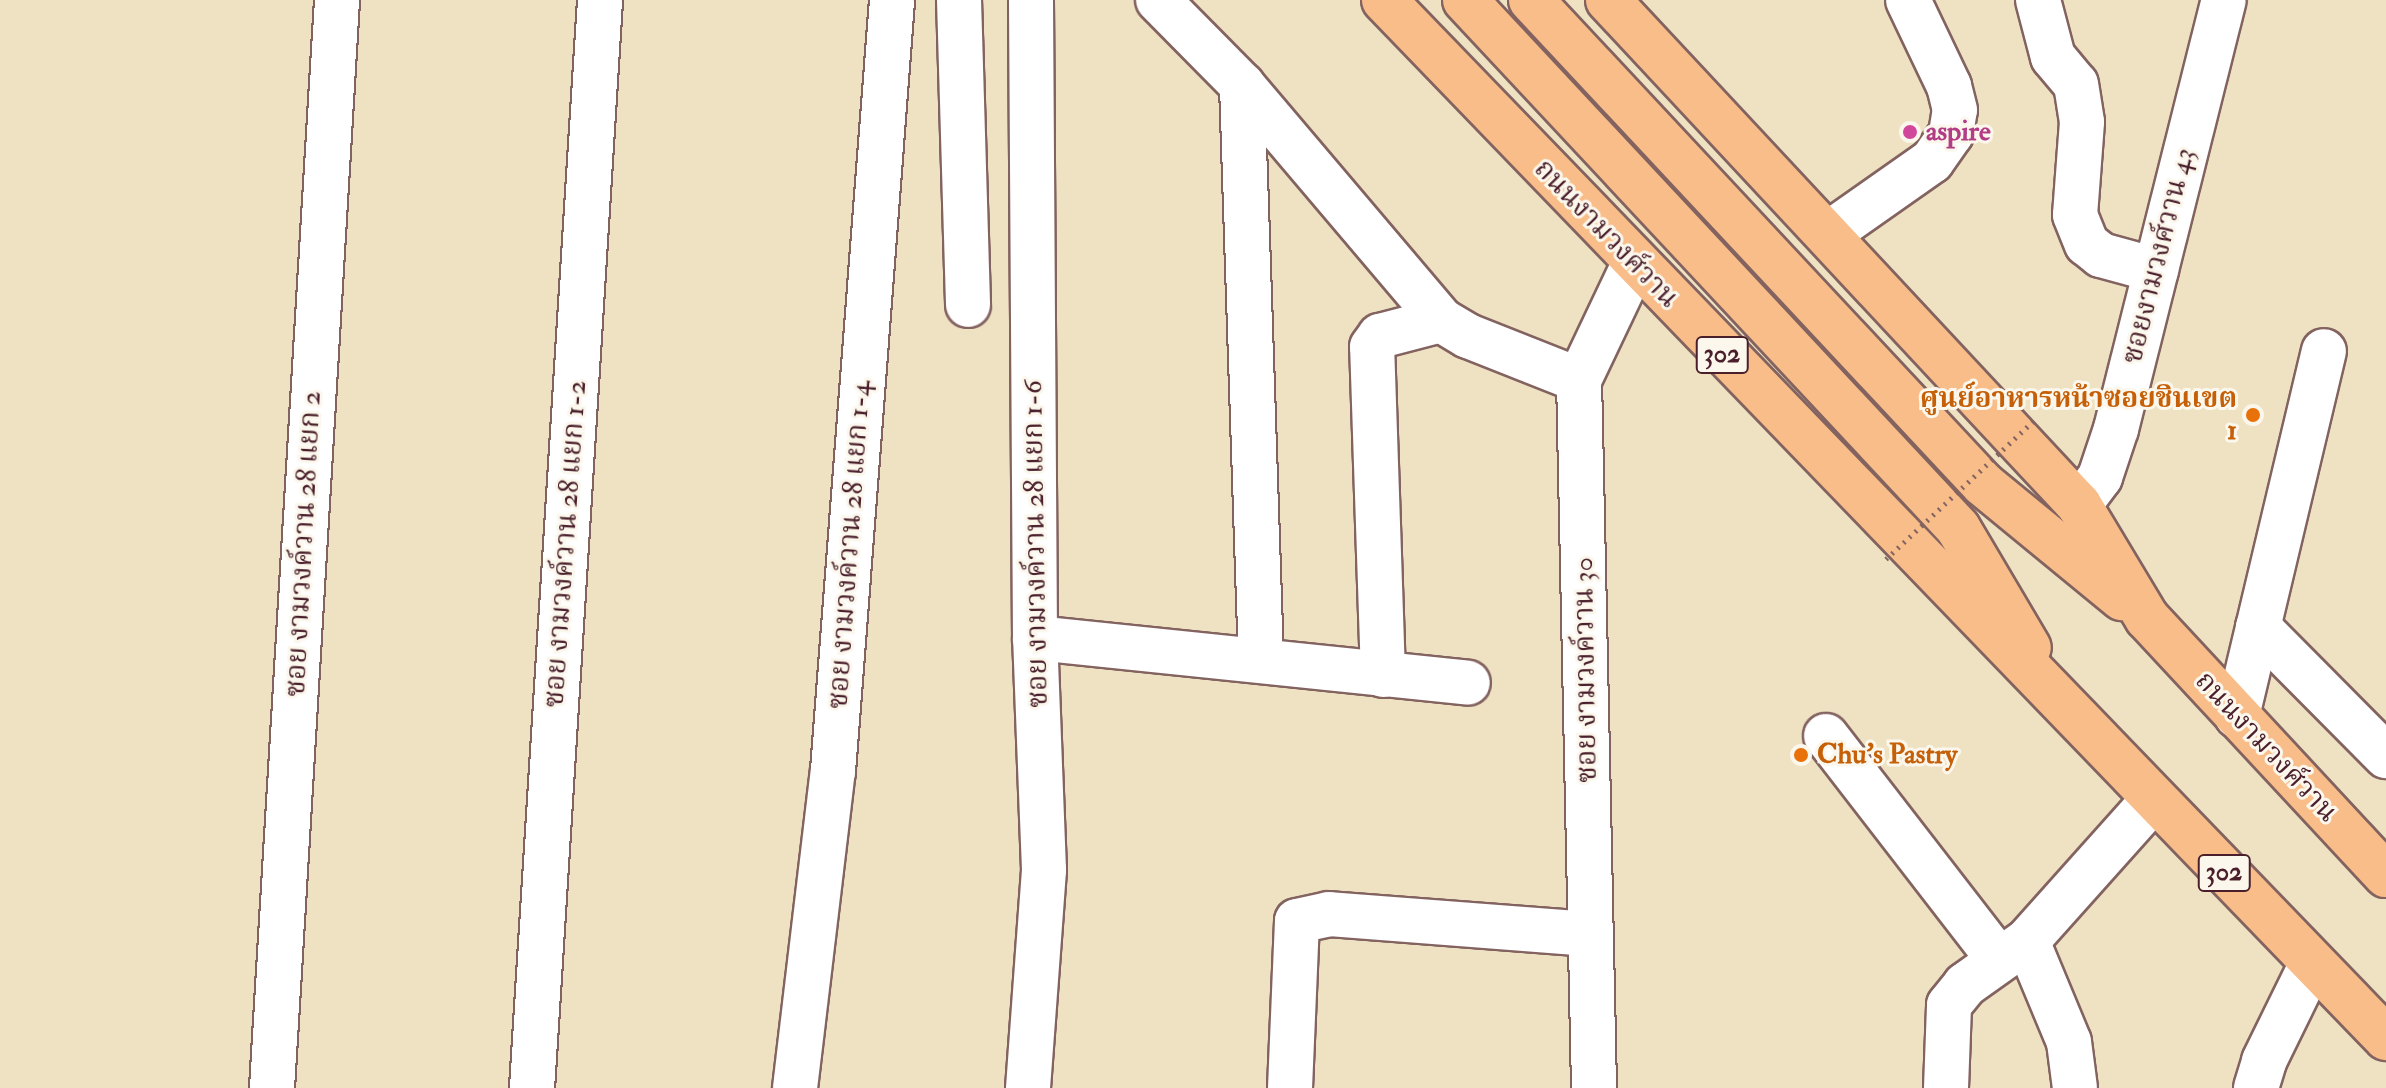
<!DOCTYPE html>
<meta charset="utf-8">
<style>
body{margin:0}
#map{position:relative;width:2386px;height:1088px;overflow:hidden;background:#eee2c3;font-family:"IM FELL Double Pica","Noto Serif Thai",serif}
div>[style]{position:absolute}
.roads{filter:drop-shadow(2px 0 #836360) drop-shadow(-2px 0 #836360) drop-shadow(0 2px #836360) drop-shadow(0 -2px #836360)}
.minor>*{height:44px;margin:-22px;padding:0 22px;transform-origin:22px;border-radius:22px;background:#fff}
.major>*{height:44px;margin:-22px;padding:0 22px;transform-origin:22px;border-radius:22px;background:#f8bd89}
.path-bridge>*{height:5px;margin-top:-2.5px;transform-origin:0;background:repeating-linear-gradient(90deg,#836360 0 2px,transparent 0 8px)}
.dots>*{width:22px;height:22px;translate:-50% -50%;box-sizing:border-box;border:4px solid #fbf7ec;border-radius:50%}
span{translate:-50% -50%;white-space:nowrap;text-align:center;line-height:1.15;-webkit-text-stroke:6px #fbf7ec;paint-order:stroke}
.shield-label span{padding:2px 6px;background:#fbf7ec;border:2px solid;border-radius:6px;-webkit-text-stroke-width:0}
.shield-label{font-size:26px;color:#4a1f2b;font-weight:700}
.hotel-label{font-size:28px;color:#b23c85;font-weight:700}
.left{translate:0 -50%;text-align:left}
.street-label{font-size:28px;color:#4a1f2b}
.food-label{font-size:28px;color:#c56008;font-weight:700}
.right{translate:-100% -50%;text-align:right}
</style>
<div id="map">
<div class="roads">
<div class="minor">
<i style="left:959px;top:0;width:305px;rotate:88.3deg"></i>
<i style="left:1158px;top:0;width:120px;rotate:45.3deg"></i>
<i style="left:1242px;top:85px;width:308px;rotate:49.7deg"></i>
<i style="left:1441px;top:320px;width:31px;rotate:31deg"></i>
<i style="left:1468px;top:336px;width:119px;rotate:21.6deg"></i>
<i style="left:2038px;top:0;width:59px;rotate:75.3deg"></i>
<i style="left:2053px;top:57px;width:35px;rotate:50deg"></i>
<i style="left:2076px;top:84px;width:38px;rotate:81deg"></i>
<i style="left:2082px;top:122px;width:93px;rotate:94.3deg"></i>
<i style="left:2075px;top:215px;width:31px;rotate:68deg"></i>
<i style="left:2087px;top:244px;width:18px;rotate:38deg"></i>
<i style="left:2101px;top:255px;width:57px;rotate:15.3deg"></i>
<i style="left:1242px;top:85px;width:576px;rotate:88.11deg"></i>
<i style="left:1828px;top:234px;width:127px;rotate:-35.1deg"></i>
<i style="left:1932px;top:161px;width:33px;rotate:-55deg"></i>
<i style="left:1951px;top:134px;width:24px;rotate:-81deg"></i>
<i style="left:1955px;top:110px;width:25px;rotate:-104deg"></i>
<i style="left:1949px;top:86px;width:95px;rotate:-115.5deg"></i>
<i style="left:2079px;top:505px;width:35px;rotate:-53deg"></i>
<i style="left:2100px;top:477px;width:51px;rotate:-71.6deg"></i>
<i style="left:2116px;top:429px;width:442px;rotate:-75.9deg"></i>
<i style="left:2258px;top:627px;width:182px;rotate:45.2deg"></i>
<i style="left:1035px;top:638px;width:435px;rotate:5.9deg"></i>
<i style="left:1383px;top:675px;width:328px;rotate:-91.9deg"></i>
<i style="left:1372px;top:347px;width:14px;rotate:-54deg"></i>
<i style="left:1380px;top:336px;width:63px;rotate:-14.7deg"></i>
<i style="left:2237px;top:716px;width:375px;rotate:-76.6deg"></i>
<i style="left:1826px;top:736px;width:283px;rotate:52.3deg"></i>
<i style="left:2027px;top:941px;width:109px;rotate:67.4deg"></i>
<i style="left:2069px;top:1042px;width:46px;rotate:82.6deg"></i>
<i style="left:272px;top:1088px;width:1090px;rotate:-86.58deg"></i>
<i style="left:532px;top:1088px;width:1090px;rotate:-86.42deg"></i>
<i style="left:795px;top:1088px;width:319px;rotate:-83.2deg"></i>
<i style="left:833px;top:771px;width:773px;rotate:-85.62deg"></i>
<i style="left:1028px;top:1088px;width:219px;rotate:-85.8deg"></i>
<i style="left:1044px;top:870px;width:232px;rotate:-92.2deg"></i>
<i style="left:1035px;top:638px;width:638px;rotate:-90.36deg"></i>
<i style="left:1290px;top:1088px;width:167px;rotate:-87.6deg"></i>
<i style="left:1297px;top:921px;width:33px;rotate:-12deg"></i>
<i style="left:1329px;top:914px;width:262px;rotate:4.4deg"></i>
<i style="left:1594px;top:1088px;width:708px;rotate:-91.21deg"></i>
<i style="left:1579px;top:380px;width:128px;rotate:-64.6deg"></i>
<i style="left:1946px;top:1088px;width:83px;rotate:-87.9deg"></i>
<i style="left:1949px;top:1005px;width:26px;rotate:-51deg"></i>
<i style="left:1965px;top:985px;width:76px;rotate:-35.4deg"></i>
<i style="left:2027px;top:941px;width:189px;rotate:-48.2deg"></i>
<i style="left:2256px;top:1088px;width:28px;rotate:-73deg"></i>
<i style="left:2264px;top:1061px;width:109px;rotate:-63.9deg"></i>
</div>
<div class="major">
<i style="left:1384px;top:0;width:1443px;rotate:46.01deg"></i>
<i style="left:1465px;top:0;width:722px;rotate:46.96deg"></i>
<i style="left:1958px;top:528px;width:139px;rotate:59.4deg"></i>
<i style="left:1531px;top:0;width:662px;rotate:46.96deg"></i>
<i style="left:1983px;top:484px;width:180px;rotate:39.4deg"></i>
<i style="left:1608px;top:0;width:691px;rotate:47deg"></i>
<i style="left:2079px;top:505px;width:132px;rotate:59deg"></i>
<i style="left:2147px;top:618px;width:351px;rotate:47.1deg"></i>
</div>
</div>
<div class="path-bridge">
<i style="left:1886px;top:559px;width:208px;rotate:-43.1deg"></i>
</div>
<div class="dots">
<i style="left:1910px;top:132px;background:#d1479c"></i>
<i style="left:2253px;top:415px;background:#e8710a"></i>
<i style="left:1801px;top:755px;background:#e8710a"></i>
</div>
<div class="shield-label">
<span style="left:1722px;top:355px">302</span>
<span style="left:2224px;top:873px">302</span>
</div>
<div class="hotel-label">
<span class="left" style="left:1926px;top:132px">aspire</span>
</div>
<div class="street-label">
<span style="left:1606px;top:234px;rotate:46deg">ถนนงามวงศ์วาน</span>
<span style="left:2159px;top:256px;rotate:-76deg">ซอยงามวงศ์วาน 43</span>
<span style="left:304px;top:544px;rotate:-87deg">ซอย งามวงค์วาน 28 แยก 2</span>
<span style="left:566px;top:544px;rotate:-86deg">ซอย งามวงค์วาน 28 แยก 1-2</span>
<span style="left:1036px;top:544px;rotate:-91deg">ซอย งามวงค์วาน 28 แยก 1-6</span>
<span style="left:850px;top:545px;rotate:-86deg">ซอย งามวงค์วาน 28 แยก 1-4</span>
<span style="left:1586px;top:670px;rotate:-91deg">ซอย งามวงค์วาน 30</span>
<span style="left:2266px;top:747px;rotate:47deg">ถนนงามวงศ์วาน</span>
</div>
<div class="food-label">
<span class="right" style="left:2237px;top:415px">ศูนย์อาหารหน้าซอยชินเขต<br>1</span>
<span class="left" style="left:1817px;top:755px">Chu's Pastry</span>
</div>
</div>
